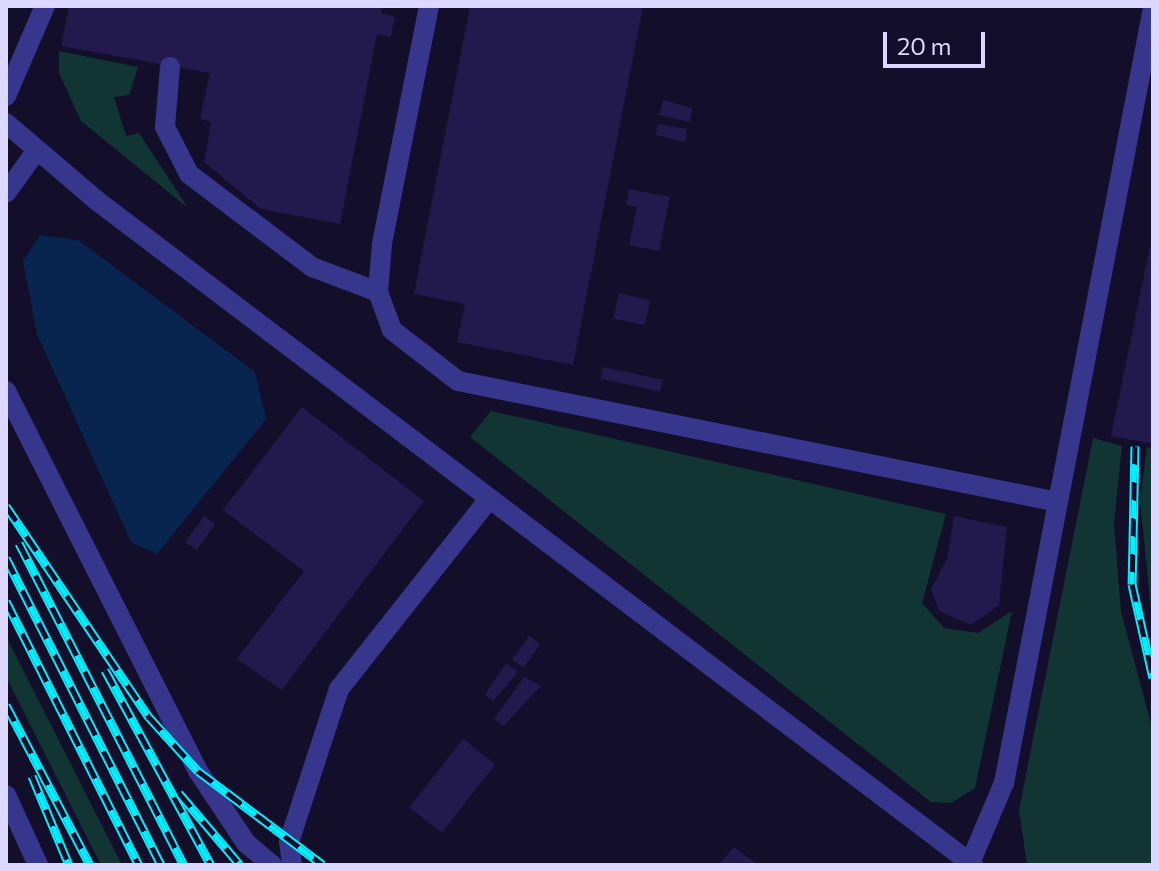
<!DOCTYPE html>
<style>
body{margin:0}
#map{position:relative;width:1159px;height:871px;overflow:hidden;background:#130f2b;font-family:Commissioner,sans-serif}
div>[style]{position:absolute}
.green>*{inset:0;background:#113533}
.water>*{inset:0;background:#082550}
.building>*{inset:0;background:#22194d;transform-origin:0 0}
.minor>*{height:20px;margin:-10px;padding:0 10px;transform-origin:10px;border-radius:10px;background:#37368d}
.rail>*{height:9px;margin-top:-4.5px;transform-origin:0;background:repeating-linear-gradient(90deg,#130f2b 0 18px,#04eeff 0 36px);box-sizing:border-box;border-block:2px solid #04eeff}
span{translate:-50% -50%;white-space:nowrap;text-align:center;line-height:1.15;-webkit-text-stroke:6px #130f2b;paint-order:stroke}
.frame{position:absolute;inset:0;border:8px solid #dcd8ff;pointer-events:none}
.scale{position:absolute;left:883px;top:32px;width:102px;height:36px;box-sizing:border-box;border:4px solid #dcd8ff;border-top:0;padding-left:10px;font-size:24px;line-height:28px;white-space:nowrap;color:#dcd8ff;-webkit-text-stroke:6px #130f2b;paint-order:stroke}
</style>
<div id="map">
<div class="green">
<i style="clip-path:polygon(59px 51px,138px 67px,129px 95px,114px 97px,126px 136px,139px 133px,188px 208px,81px 121px,59px 73px)"></i>
<i style="clip-path:polygon(491px 411px,946px 514px,922px 603px,944px 628px,978px 633px,1012px 611px,975px 788px,951px 803px,931px 802px,470px 437px)"></i>
<i style="clip-path:polygon(1093px 438px,1122px 446px,1114px 524px,1121px 612px,1153px 731px,1153px 865px,1027px 865px,1019px 810px)"></i>
<i style="clip-path:polygon(1147px 447px,1153px 449px,1153px 630px,1140px 500px)"></i>
<i style="clip-path:polygon(6px 636px,122px 865px,101px 865px,6px 677px)"></i>
</div>
<div class="water">
<i style="clip-path:polygon(40px 235px,78px 240px,255px 372px,266px 419px,157px 554px,131px 542px,37px 334px,23px 261px)"></i>
</div>
<div class="building">
<i style="clip-path:polygon(69px 6px,382px 6px,381px 13px,395px 17px,391px 37px,377px 34px,340px 224px,261px 209px,204px 162px,211px 122px,200px 119px,210px 73px,61px 46px)"></i>
<i style="clip-path:polygon(470px 6px,643px 6px,573px 365px,457px 342px,465px 304px,414px 294px)"></i>
<i style="clip-path:polygon(663px 100px,692px 108px,690px 122px,659px 115px)"></i>
<i style="clip-path:polygon(658px 124px,687px 129px,685px 142px,656px 135px)"></i>
<i style="clip-path:polygon(629px 189px,670px 197px,659px 251px,629px 245px,637px 207px,626px 205px)"></i>
<i style="clip-path:polygon(1153px 232px,1153px 444px,1111px 436px)"></i>
<i style="left:619px;top:293px;width:32px;height:26px;rotate:13deg"></i>
<i style="left:603px;top:367px;width:61px;height:12px;rotate:12deg"></i>
<i style="clip-path:polygon(302px 407px,424px 501px,282px 690px,237px 659px,304px 571px,223px 510px)"></i>
<i style="left:204px;top:516px;width:14px;height:32px;rotate:36deg"></i>
<i style="clip-path:polygon(954px 516px,1007px 527px,999px 605px,971px 625px,939px 611px,931px 590px,947px 559px)"></i>
<i style="left:529px;top:636px;width:14px;height:29px;rotate:36deg"></i>
<i style="clip-path:polygon(506px 663px,518px 672px,493px 701px,485px 695px)"></i>
<i style="clip-path:polygon(524px 677px,541px 686px,503px 726px,494px 719px)"></i>
<i style="left:463px;top:739px;width:41px;height:87px;rotate:38deg"></i>
<i style="clip-path:polygon(734px 847px,758px 865px,718px 865px)"></i>
</div>
<div class="minor">
<i style="left:429px;top:6px;width:243px;rotate:101.2deg"></i>
<i style="left:382px;top:244px;width:48px;rotate:94.8deg"></i>
<i style="left:378px;top:292px;width:40px;rotate:69.8deg"></i>
<i style="left:392px;top:330px;width:83px;rotate:37.7deg"></i>
<i style="left:458px;top:381px;width:612px;rotate:11.4deg"></i>
<i style="left:170px;top:67px;width:60px;rotate:94.8deg"></i>
<i style="left:165px;top:127px;width:53px;rotate:62.9deg"></i>
<i style="left:189px;top:174px;width:154px;rotate:37.1deg"></i>
<i style="left:312px;top:267px;width:71px;rotate:20.7deg"></i>
<i style="left:6px;top:96px;width:98px;rotate:-66.6deg"></i>
<i style="left:6px;top:123px;width:118px;rotate:40.5deg"></i>
<i style="left:96px;top:200px;width:1101px;rotate:37.17deg"></i>
<i style="left:6px;top:193px;width:53px;rotate:-54.2deg"></i>
<i style="left:6px;top:391px;width:426px;rotate:63.2deg"></i>
<i style="left:198px;top:771px;width:87px;rotate:56.3deg"></i>
<i style="left:246px;top:843px;width:34px;rotate:40deg"></i>
<i style="left:6px;top:795px;width:77px;rotate:65.4deg"></i>
<i style="left:970px;top:863px;width:87px;rotate:-67deg"></i>
<i style="left:1004px;top:783px;width:789px;rotate:-79.12deg"></i>
<i style="left:292px;top:865px;width:23px;rotate:-97deg"></i>
<i style="left:289px;top:842px;width:161px;rotate:-71.9deg"></i>
<i style="left:339px;top:689px;width:242px;rotate:-51.7deg"></i>
</div>
<div class="rail">
<i style="left:1135px;top:446px;width:138px;rotate:91.2deg"></i>
<i style="left:1132px;top:584px;width:96px;rotate:77.4deg"></i>
<i style="left:6px;top:506px;width:255px;rotate:55.9deg"></i>
<i style="left:149px;top:717px;width:73px;rotate:47.8deg"></i>
<i style="left:198px;top:771px;width:156px;rotate:36.9deg"></i>
<i style="left:19px;top:543px;width:362px;rotate:62.9deg"></i>
<i style="left:6px;top:558px;width:344px;rotate:63.2deg"></i>
<i style="left:6px;top:601px;width:296px;rotate:63.3deg"></i>
<i style="left:105px;top:670px;width:222px;rotate:61.5deg"></i>
<i style="left:6px;top:705px;width:181px;rotate:62.3deg"></i>
<i style="left:32px;top:776px;width:96px;rotate:67.4deg"></i>
<i style="left:179px;top:793px;width:94px;rotate:49.7deg"></i>
</div>
<div class="frame"></div>
<div class="scale">20 m</div>
</div>
